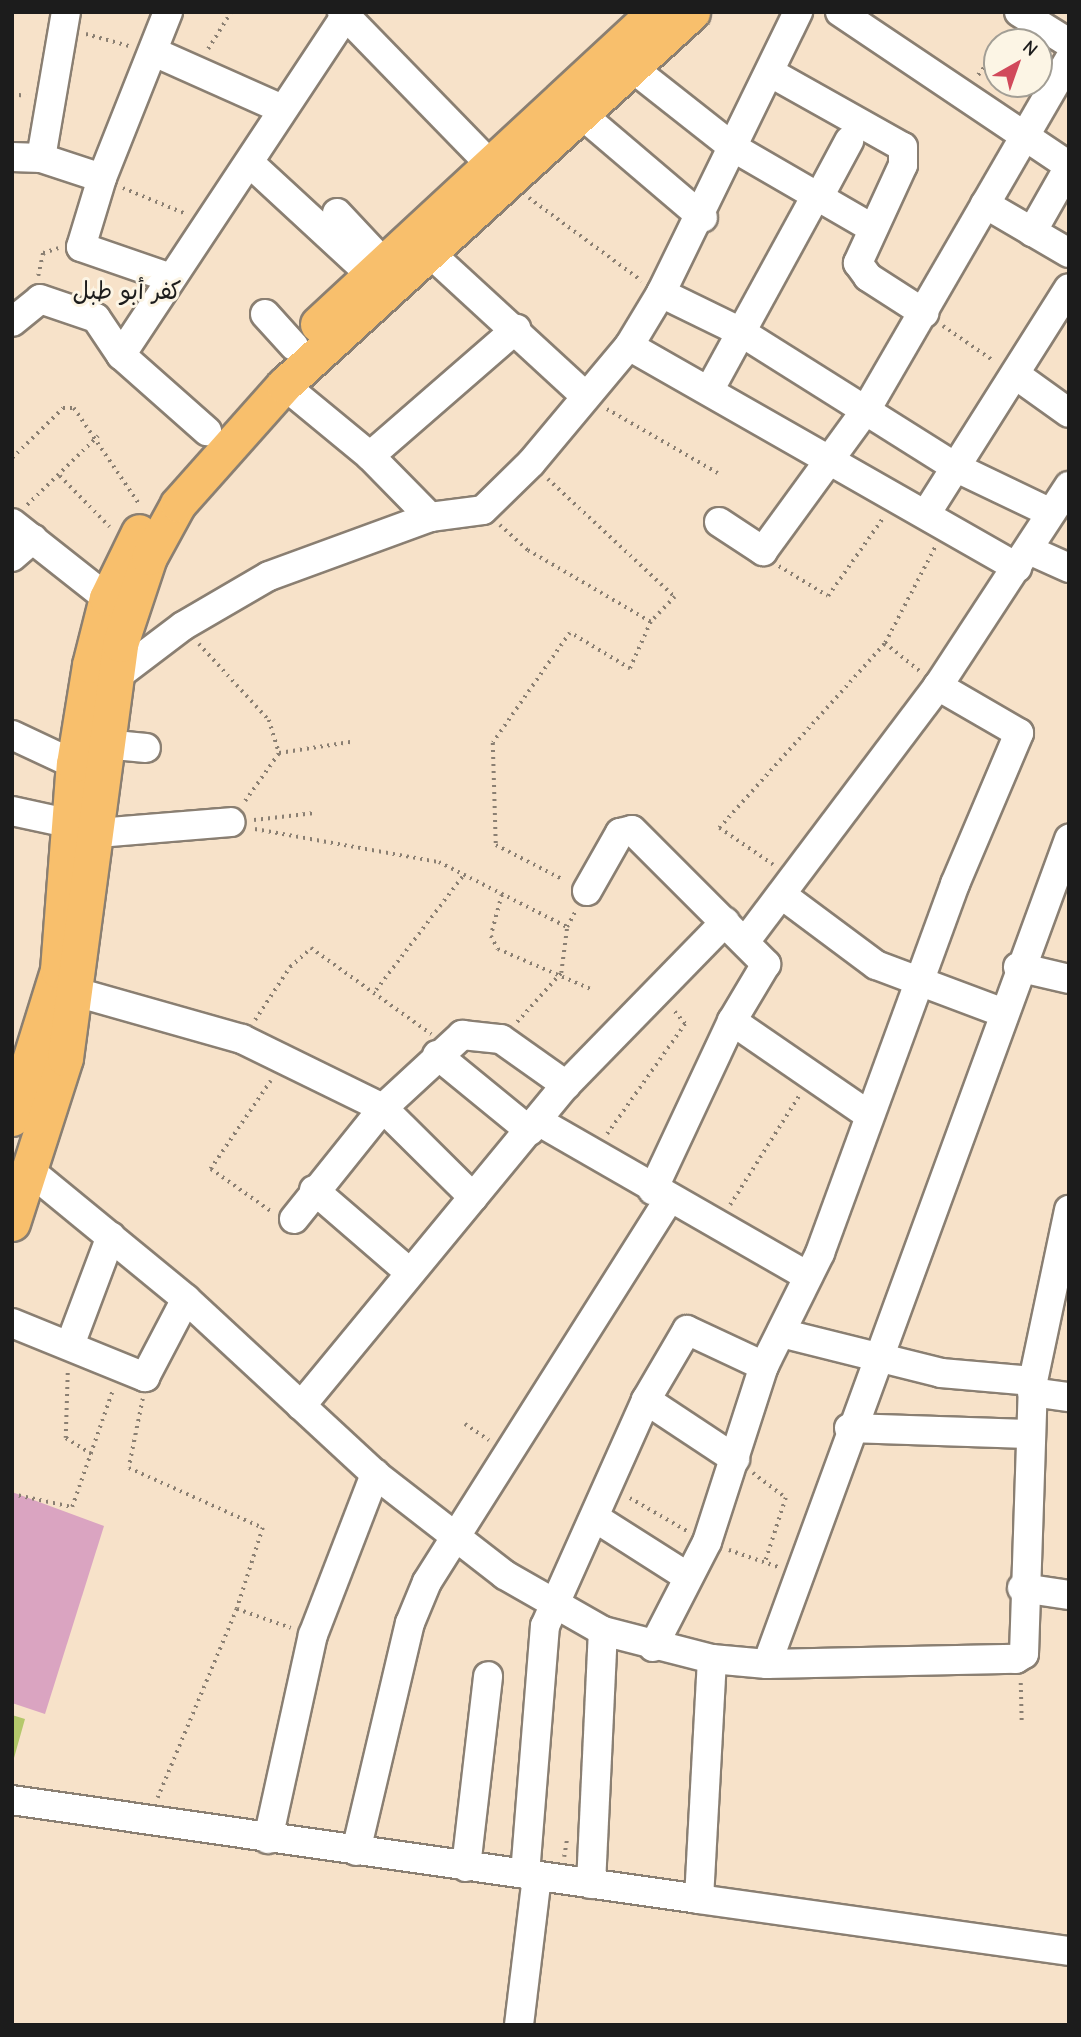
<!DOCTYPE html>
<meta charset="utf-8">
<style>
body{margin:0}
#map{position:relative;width:1081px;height:2037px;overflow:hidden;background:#f7e2c9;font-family:"Comic Neue","Playpen Sans Arabic",sans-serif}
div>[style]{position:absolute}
.green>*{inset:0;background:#b4c86b}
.building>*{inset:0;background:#daa4c1}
.path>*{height:3.5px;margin-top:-1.75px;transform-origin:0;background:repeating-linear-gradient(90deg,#8a7f72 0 2px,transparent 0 7px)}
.roads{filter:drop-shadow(2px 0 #8a7f72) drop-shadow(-2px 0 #8a7f72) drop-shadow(0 2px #8a7f72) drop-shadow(0 -2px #8a7f72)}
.minor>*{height:28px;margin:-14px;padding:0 14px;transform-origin:14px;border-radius:14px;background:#fff}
.major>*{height:35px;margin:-17.5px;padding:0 17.5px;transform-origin:17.5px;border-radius:17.5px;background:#f8bf6c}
span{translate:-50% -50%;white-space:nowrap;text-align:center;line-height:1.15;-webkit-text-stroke:6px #fcf5e5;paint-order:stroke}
.quarter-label{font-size:24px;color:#1c1c1c}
.frame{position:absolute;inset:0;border:14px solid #1c1c1c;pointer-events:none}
.north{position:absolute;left:983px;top:28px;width:70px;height:70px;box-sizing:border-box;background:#fcf5e5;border:2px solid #a29e95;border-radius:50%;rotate:40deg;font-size:19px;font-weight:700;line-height:28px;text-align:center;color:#1c1c1c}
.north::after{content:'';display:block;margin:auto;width:24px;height:32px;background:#d1495b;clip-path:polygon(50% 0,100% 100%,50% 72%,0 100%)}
</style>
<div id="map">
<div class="green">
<i style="clip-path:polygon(12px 1715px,25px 1719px,12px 1765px)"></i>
</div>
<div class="building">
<i style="clip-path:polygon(12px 1492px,104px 1526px,45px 1714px,12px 1703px)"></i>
</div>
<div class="path">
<i style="left:86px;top:34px;width:45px;rotate:15.6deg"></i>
<i style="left:208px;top:49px;width:44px;rotate:-58.1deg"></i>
<i style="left:978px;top:75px;width:31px;rotate:-52deg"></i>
<i style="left:12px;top:94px;width:14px;rotate:8deg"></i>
<i style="left:123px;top:188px;width:68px;rotate:22.4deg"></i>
<i style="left:529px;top:198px;width:140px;rotate:36.3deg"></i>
<i style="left:38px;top:276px;width:24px;rotate:-78deg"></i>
<i style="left:43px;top:253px;width:16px;rotate:-18deg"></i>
<i style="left:943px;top:326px;width:62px;rotate:34.5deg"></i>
<i style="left:607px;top:409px;width:128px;rotate:30deg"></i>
<i style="left:12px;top:458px;width:71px;rotate:-44.4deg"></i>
<i style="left:63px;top:408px;width:11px"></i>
<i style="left:74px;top:408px;width:117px;rotate:55.8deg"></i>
<i style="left:60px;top:476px;width:71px;rotate:45.6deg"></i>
<i style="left:548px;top:479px;width:173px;rotate:42.9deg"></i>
<i style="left:675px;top:597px;width:35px;rotate:134deg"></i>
<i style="left:651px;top:622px;width:51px;rotate:114.1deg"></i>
<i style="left:630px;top:669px;width:70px;rotate:-149deg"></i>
<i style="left:570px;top:633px;width:134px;rotate:125deg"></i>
<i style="left:493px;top:743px;width:102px;rotate:88.3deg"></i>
<i style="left:496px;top:845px;width:76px;rotate:27.2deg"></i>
<i style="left:27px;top:505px;width:99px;rotate:-44.2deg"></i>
<i style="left:500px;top:525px;width:38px;rotate:42deg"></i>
<i style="left:528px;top:550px;width:143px;rotate:30.3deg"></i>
<i style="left:779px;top:566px;width:57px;rotate:31.5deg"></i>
<i style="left:828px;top:596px;width:95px;rotate:-54.8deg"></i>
<i style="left:885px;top:643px;width:46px;rotate:38.9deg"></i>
<i style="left:199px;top:644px;width:103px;rotate:47.4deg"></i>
<i style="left:269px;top:720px;width:34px;rotate:73deg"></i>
<i style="left:245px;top:801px;width:59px;rotate:-54.7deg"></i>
<i style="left:279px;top:753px;width:72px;rotate:-8.8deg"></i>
<i style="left:254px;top:820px;width:61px;rotate:-6.5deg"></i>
<i style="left:255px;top:829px;width:187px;rotate:10.2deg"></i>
<i style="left:439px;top:862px;width:144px;rotate:26.9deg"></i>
<i style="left:773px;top:865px;width:65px;rotate:-145.6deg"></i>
<i style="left:719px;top:828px;width:249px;rotate:-48.1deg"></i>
<i style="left:885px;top:643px;width:108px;rotate:-62.5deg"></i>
<i style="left:502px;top:895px;width:42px;rotate:105deg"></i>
<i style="left:491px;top:936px;width:15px;rotate:62deg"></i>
<i style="left:498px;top:949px;width:103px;rotate:23.3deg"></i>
<i style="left:376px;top:990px;width:143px;rotate:-52.7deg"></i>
<i style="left:255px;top:1020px;width:64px;rotate:-56.6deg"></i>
<i style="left:290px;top:967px;width:28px;rotate:-42deg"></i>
<i style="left:311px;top:948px;width:148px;rotate:35.6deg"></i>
<i style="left:517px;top:1022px;width:66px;rotate:-48.1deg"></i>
<i style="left:561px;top:973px;width:46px;rotate:-82.6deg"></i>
<i style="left:567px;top:927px;width:19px;rotate:-62deg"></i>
<i style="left:271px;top:1081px;width:107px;rotate:124.3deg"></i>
<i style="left:211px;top:1169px;width:75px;rotate:35.2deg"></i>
<i style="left:607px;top:1134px;width:135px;rotate:-54.7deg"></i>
<i style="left:685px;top:1024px;width:18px;rotate:-131deg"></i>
<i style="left:730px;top:1205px;width:129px;rotate:-57.7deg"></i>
<i style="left:68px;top:1373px;width:65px;rotate:91.8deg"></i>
<i style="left:66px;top:1438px;width:31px;rotate:32deg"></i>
<i style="left:143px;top:1399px;width:70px;rotate:101.5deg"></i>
<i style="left:129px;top:1468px;width:147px;rotate:24.1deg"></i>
<i style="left:263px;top:1528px;width:85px;rotate:107.8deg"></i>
<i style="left:237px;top:1609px;width:205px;rotate:112.7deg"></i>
<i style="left:465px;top:1424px;width:29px;rotate:34deg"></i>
<i style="left:753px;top:1473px;width:41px;rotate:37.1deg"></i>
<i style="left:786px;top:1498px;width:68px;rotate:107.9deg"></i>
<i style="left:12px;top:1494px;width:61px;rotate:12.2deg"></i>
<i style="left:72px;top:1507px;width:125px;rotate:-70.8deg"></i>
<i style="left:630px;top:1498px;width:66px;rotate:30.1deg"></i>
<i style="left:729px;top:1550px;width:52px;rotate:19.1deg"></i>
<i style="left:237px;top:1609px;width:57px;rotate:19.4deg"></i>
<i style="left:1021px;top:1683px;width:42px;rotate:88.6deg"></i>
<i style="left:564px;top:1857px;width:20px;rotate:-81deg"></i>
</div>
<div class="roads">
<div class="minor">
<i style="left:168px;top:12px;width:179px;rotate:111.7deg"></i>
<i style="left:102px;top:178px;width:72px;rotate:106.9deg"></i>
<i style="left:81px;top:247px;width:95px;rotate:19deg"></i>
<i style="left:342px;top:12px;width:212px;rotate:45.8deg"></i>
<i style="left:840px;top:12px;width:276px;rotate:33.9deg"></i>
<i style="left:1019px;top:12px;width:59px;rotate:31.8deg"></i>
<i style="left:154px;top:52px;width:140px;rotate:24deg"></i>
<i style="left:631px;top:67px;width:131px;rotate:38.2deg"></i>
<i style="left:734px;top:148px;width:160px;rotate:30.1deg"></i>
<i style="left:771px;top:73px;width:151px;rotate:29.3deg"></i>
<i style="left:903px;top:147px;width:18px;rotate:90deg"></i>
<i style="left:903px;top:165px;width:108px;rotate:114.7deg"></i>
<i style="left:858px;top:263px;width:17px;rotate:54deg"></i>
<i style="left:868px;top:277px;width:67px;rotate:32.7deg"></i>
<i style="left:581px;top:114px;width:160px;rotate:40.4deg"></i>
<i style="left:12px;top:157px;width:29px;rotate:2deg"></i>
<i style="left:41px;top:158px;width:64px;rotate:18.2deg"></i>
<i style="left:41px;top:158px;width:148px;rotate:-80.3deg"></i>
<i style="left:252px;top:165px;width:162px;rotate:42.7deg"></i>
<i style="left:819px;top:197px;width:64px;rotate:-61.8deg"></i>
<i style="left:985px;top:204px;width:97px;rotate:30.3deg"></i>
<i style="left:337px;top:213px;width:63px;rotate:46.9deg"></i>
<i style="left:1032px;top:232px;width:75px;rotate:-60.4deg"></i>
<i style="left:432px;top:255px;width:207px;rotate:42.6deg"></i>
<i style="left:661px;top:293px;width:89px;rotate:26deg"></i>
<i style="left:741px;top:332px;width:255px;rotate:32.2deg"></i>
<i style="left:957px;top:468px;width:104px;rotate:25.6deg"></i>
<i style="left:265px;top:314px;width:43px;rotate:47.8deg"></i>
<i style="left:12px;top:322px;width:36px;rotate:-39deg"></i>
<i style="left:40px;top:299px;width:59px;rotate:18.7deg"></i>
<i style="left:96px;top:318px;width:45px;rotate:56deg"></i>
<i style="left:121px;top:355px;width:115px;rotate:41.5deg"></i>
<i style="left:629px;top:346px;width:447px;rotate:29.7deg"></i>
<i style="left:121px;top:355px;width:405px;rotate:-56.5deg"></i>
<i style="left:1016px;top:375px;width:65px;rotate:35.6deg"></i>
<i style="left:284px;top:385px;width:112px;rotate:39.5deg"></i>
<i style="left:370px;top:456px;width:86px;rotate:45.5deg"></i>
<i style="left:710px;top:389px;width:221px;rotate:-61.3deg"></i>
<i style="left:370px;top:456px;width:194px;rotate:-41deg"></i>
<i style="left:926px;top:514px;width:267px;rotate:-57.7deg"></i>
<i style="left:719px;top:522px;width:53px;rotate:33.4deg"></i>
<i style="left:763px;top:551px;width:175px;rotate:-53.9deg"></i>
<i style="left:866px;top:410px;width:405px;rotate:-59.9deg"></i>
<i style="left:12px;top:523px;width:121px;rotate:38.3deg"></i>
<i style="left:1029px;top:550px;width:44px;rotate:24.2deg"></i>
<i style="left:12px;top:557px;width:28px;rotate:-41deg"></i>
<i style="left:113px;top:679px;width:88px;rotate:-37.1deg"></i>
<i style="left:183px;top:626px;width:99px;rotate:-30.2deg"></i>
<i style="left:269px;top:576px;width:171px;rotate:-20.1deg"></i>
<i style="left:430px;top:517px;width:53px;rotate:-7.5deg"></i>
<i style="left:483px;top:510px;width:67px;rotate:-44.4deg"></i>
<i style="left:531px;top:463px;width:153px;rotate:-50.1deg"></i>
<i style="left:629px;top:346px;width:62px;rotate:-58.9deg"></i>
<i style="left:661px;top:293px;width:313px;rotate:-64deg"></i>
<i style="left:12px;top:735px;width:68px;rotate:25.1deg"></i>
<i style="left:104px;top:744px;width:42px;rotate:5.4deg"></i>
<i style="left:12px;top:811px;width:56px;rotate:12.3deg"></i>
<i style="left:98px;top:833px;width:133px;rotate:-4.7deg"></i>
<i style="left:587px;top:891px;width:67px;rotate:-60.4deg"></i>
<i style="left:620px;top:833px;width:12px;rotate:-14deg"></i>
<i style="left:632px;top:830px;width:190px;rotate:45deg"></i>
<i style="left:766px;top:964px;width:66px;rotate:120.8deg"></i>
<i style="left:732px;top:1021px;width:187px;rotate:115.1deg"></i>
<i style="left:782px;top:895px;width:117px;rotate:36.7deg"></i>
<i style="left:876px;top:965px;width:137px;rotate:20.6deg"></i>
<i style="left:745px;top:942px;width:321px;rotate:-53deg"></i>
<i style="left:938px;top:686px;width:239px;rotate:-56.8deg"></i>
<i style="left:1018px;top:967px;width:52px;rotate:13.2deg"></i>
<i style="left:76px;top:992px;width:173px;rotate:15.8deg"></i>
<i style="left:242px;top:1039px;width:157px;rotate:26.1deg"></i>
<i style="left:383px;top:1108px;width:127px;rotate:44.7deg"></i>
<i style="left:732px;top:1021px;width:166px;rotate:34.5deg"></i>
<i style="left:437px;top:1055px;width:120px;rotate:39.3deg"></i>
<i style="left:538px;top:1121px;width:311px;rotate:29.9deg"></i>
<i style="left:314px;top:1190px;width:125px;rotate:40.8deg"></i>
<i style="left:294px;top:1219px;width:142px;rotate:-51.3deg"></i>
<i style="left:383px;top:1108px;width:108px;rotate:-42.7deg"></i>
<i style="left:462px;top:1035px;width:39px;rotate:6deg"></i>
<i style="left:501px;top:1039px;width:80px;rotate:35.3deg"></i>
<i style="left:12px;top:1323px;width:144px;rotate:22.1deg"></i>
<i style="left:145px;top:1377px;width:88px;rotate:-62.3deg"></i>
<i style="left:781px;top:1333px;width:165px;rotate:14deg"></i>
<i style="left:941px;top:1373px;width:92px;rotate:5deg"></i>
<i style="left:1033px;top:1381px;width:175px;rotate:-78.1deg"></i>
<i style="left:70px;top:1345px;width:116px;rotate:-69.4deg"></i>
<i style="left:1032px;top:1392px;width:37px;rotate:8deg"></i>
<i style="left:646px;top:1400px;width:107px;rotate:33.5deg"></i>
<i style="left:301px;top:1406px;width:416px;rotate:-50.5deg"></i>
<i style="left:566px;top:1085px;width:228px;rotate:-45.7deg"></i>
<i style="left:849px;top:1428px;width:179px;rotate:1.9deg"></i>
<i style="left:597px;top:1519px;width:104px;rotate:32.5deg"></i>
<i style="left:1022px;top:1588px;width:48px;rotate:8.5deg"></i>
<i style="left:653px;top:1647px;width:118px;rotate:-62.8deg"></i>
<i style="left:707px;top:1542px;width:185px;rotate:-72.1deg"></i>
<i style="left:764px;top:1366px;width:126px;rotate:-63.6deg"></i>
<i style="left:820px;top:1253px;width:393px;rotate:-69.9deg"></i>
<i style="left:955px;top:884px;width:164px;rotate:-67deg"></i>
<i style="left:1019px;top:733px;width:94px;rotate:-149.9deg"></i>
<i style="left:712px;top:1659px;width:55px;rotate:5.2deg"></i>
<i style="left:767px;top:1664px;width:249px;rotate:-1.2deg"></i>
<i style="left:1016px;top:1659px;width:9px;rotate:-32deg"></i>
<i style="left:1024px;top:1654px;width:273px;rotate:-88.1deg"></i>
<i style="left:767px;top:1664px;width:879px;rotate:-69.89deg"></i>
<i style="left:12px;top:1800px;width:694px;rotate:8.2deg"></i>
<i style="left:699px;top:1899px;width:240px;rotate:-86.9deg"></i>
<i style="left:712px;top:1659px;width:113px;rotate:-165.6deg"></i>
<i style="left:603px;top:1631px;width:113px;rotate:-150.3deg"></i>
<i style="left:505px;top:1575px;width:165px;rotate:-142.2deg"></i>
<i style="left:375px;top:1474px;width:258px;rotate:-137.2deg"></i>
<i style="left:186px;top:1299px;width:202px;rotate:-140.6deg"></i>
<i style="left:268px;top:1839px;width:209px;rotate:-77.6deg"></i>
<i style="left:313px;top:1635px;width:173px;rotate:-68.9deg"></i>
<i style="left:356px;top:1851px;width:234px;rotate:-76.7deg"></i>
<i style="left:410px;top:1623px;width:44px;rotate:-67.5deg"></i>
<i style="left:427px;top:1582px;width:453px;rotate:-57.7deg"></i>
<i style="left:466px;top:1867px;width:192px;rotate:-83.4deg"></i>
<i style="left:525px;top:1874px;width:249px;rotate:-85.4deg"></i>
<i style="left:545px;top:1626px;width:248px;rotate:-65.9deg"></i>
<i style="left:646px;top:1400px;width:81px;rotate:-59.6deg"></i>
<i style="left:687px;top:1330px;width:85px;rotate:25.1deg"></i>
<i style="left:591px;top:1884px;width:253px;rotate:-87.3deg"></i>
<i style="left:699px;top:1899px;width:374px;rotate:8deg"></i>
<i style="left:519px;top:2025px;width:150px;rotate:-83.1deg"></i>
</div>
<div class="major">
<i style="left:318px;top:324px;width:459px;rotate:-42.8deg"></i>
<i style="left:12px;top:1118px;width:155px;rotate:-72.7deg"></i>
<i style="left:58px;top:970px;width:207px;rotate:-85.6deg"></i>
<i style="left:74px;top:764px;width:100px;rotate:-80.8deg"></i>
<i style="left:90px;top:665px;width:69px;rotate:-75.8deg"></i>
<i style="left:107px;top:598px;width:73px;rotate:-64.1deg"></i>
<i style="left:12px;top:1223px;width:173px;rotate:-72.2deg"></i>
<i style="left:65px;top:1058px;width:418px;rotate:-82.4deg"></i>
<i style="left:120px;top:644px;width:92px;rotate:-71.6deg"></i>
<i style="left:149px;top:557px;width:60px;rotate:-61.3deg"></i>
<i style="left:178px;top:504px;width:159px;rotate:-48.3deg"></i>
<i style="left:284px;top:385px;width:553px;rotate:-42.43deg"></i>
</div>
</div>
<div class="quarter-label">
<span style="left:127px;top:292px">كفر أبو طبل</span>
</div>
<div class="frame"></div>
<div class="north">N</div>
</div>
